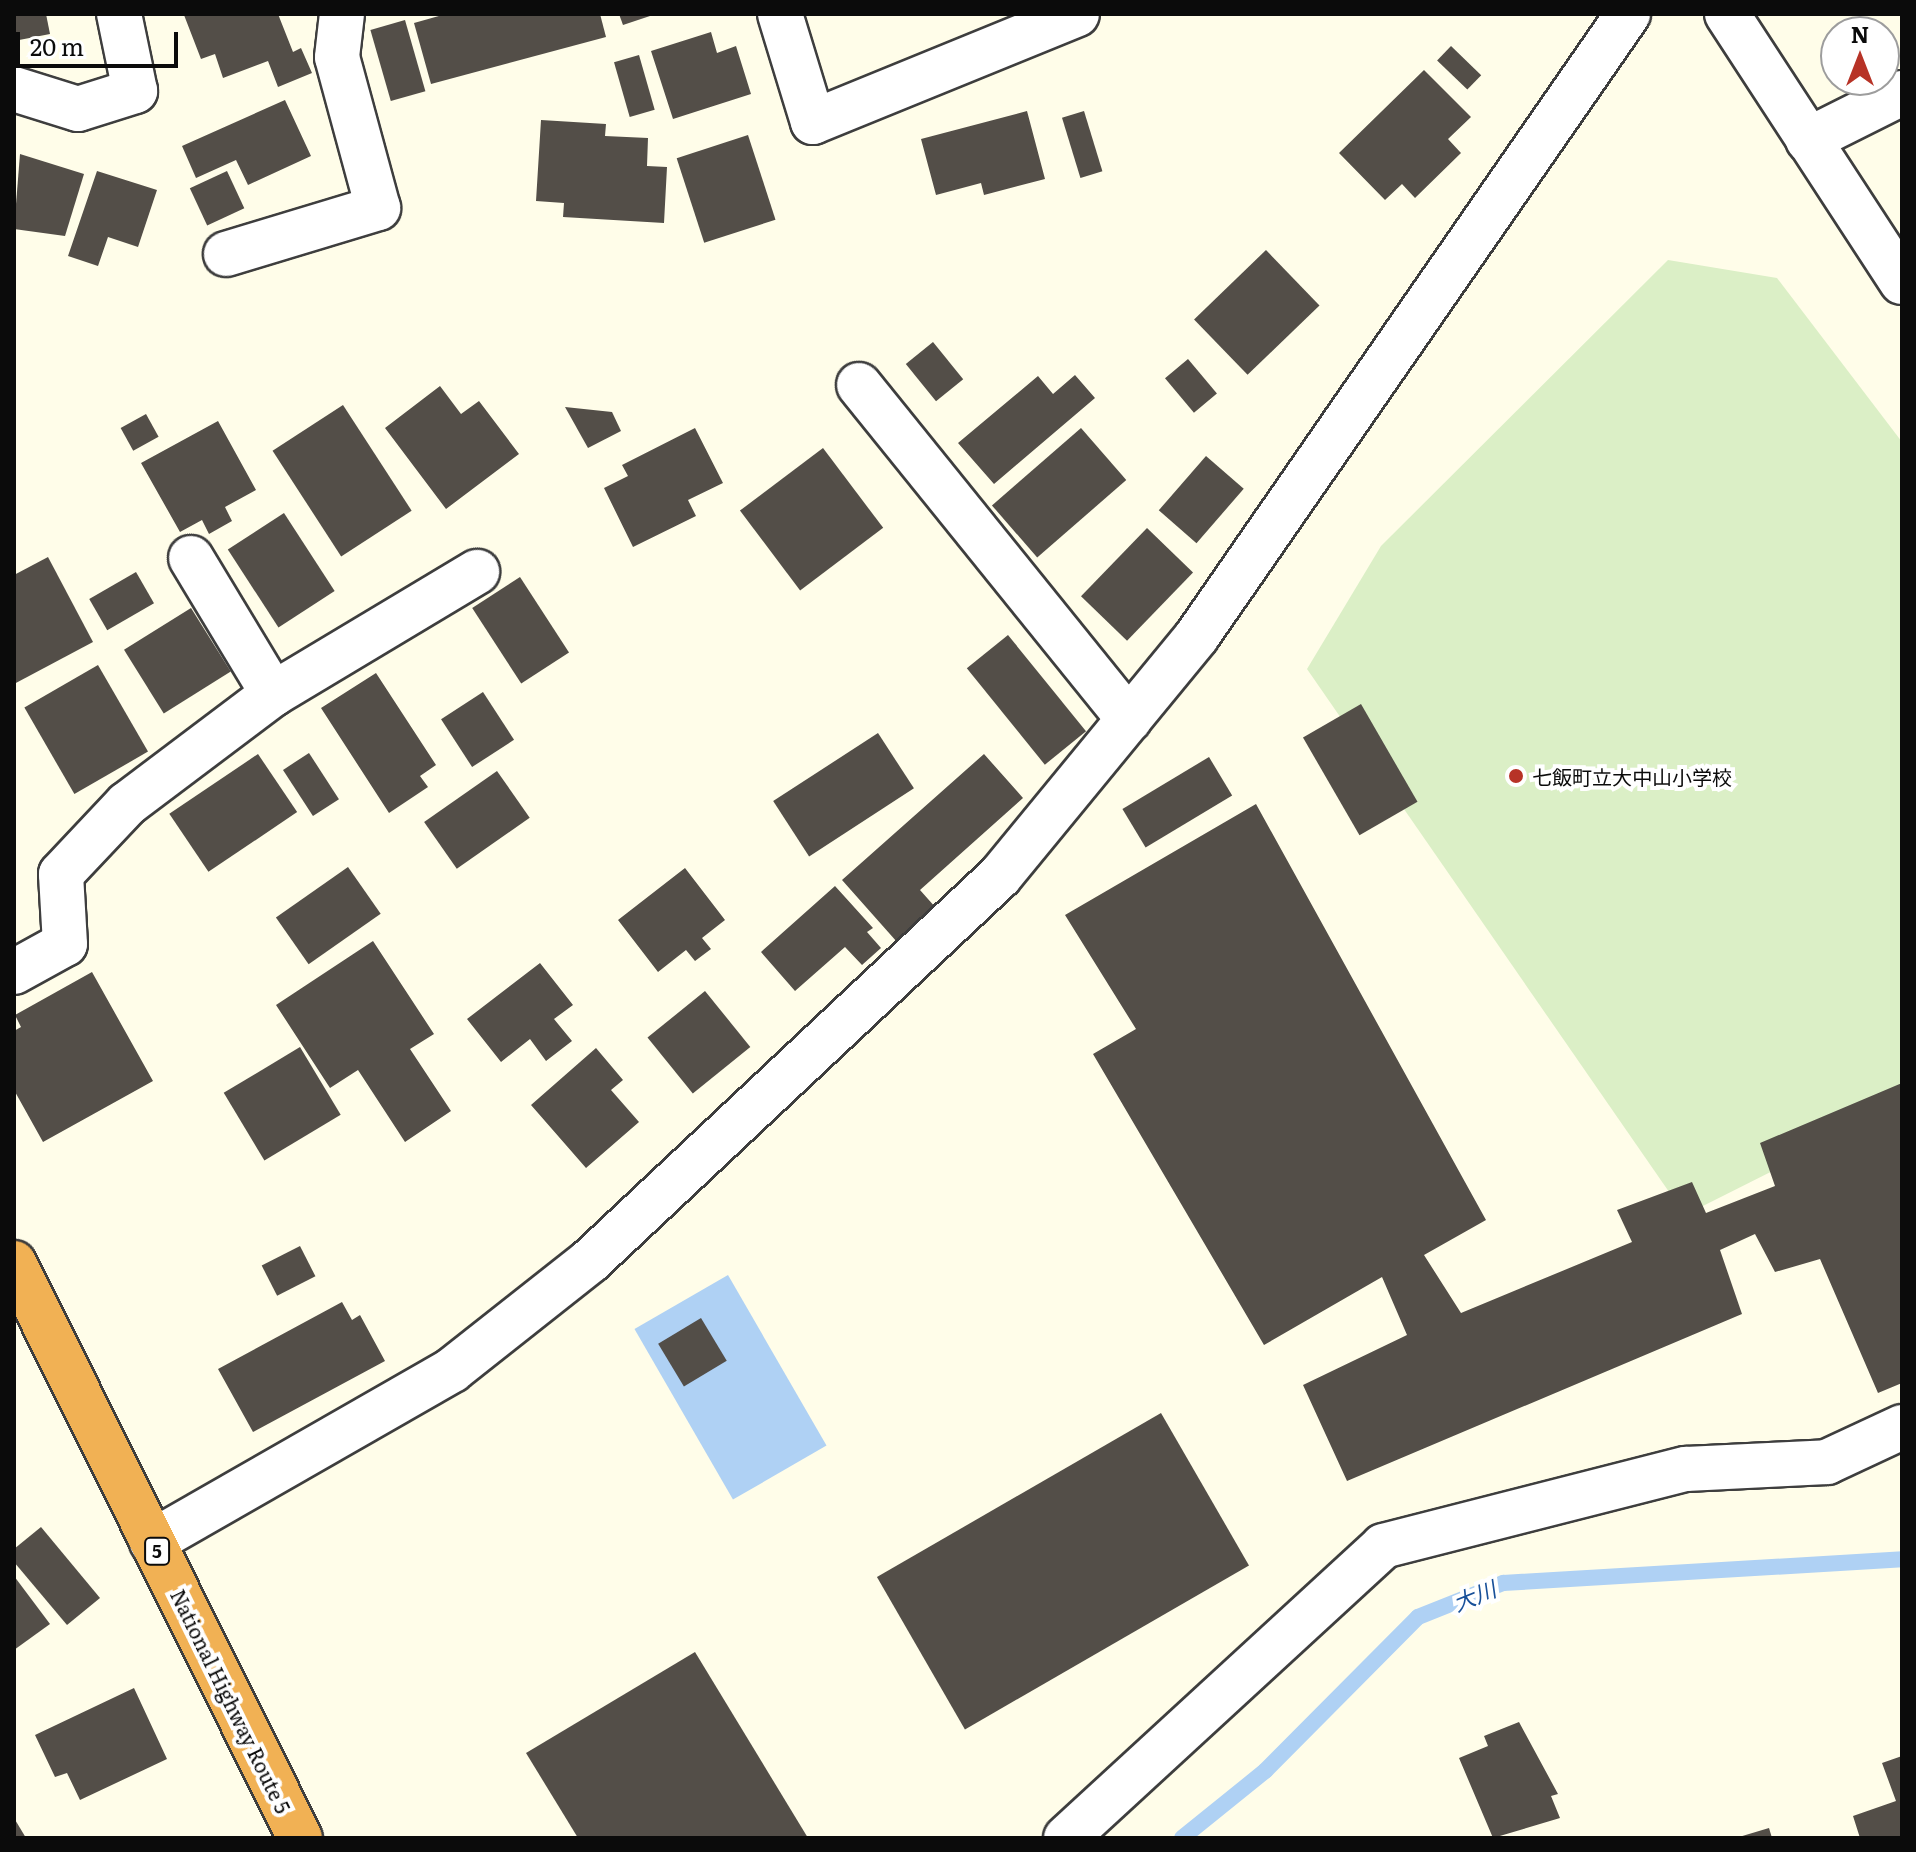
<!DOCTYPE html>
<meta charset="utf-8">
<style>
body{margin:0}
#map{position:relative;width:1916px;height:1852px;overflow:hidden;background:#fffde9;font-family:Literata,"Noto Sans JP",serif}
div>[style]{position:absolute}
.pitch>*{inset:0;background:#dbefc6}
.water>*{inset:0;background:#afd1f4;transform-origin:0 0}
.stream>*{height:16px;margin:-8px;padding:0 8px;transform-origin:8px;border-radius:8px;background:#afd1f4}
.building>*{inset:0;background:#534e48;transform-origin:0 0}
.roads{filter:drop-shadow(2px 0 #3e3e3e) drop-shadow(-2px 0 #3e3e3e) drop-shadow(0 2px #3e3e3e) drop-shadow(0 -2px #3e3e3e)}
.minor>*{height:44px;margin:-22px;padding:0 22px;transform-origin:22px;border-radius:22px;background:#fff}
.highway>*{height:44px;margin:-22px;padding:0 22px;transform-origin:22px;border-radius:22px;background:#f1b154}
.dots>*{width:22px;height:22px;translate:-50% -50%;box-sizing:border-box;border:4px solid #fff;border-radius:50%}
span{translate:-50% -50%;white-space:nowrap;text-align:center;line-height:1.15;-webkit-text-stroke:8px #fff;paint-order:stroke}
.shield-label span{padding:2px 6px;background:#fff;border:2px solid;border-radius:6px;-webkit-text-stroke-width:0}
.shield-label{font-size:18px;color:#0b0b0b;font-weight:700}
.poi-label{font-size:20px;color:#0b0b0b}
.left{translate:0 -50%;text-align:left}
.street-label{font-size:20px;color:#0b0b0b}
.water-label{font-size:22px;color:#185099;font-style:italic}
.frame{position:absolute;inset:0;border:16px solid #0b0b0b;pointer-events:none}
.north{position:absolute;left:1820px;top:16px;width:80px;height:80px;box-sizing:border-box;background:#fff;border:2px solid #9d9d9d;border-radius:50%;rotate:0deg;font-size:22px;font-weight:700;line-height:32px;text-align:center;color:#0b0b0b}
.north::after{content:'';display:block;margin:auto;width:28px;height:36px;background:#b73327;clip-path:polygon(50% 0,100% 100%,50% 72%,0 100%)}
.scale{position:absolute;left:16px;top:32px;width:162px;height:36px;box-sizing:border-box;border:4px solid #0b0b0b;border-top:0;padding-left:10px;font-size:24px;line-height:28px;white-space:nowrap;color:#0b0b0b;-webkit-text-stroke:6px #fff;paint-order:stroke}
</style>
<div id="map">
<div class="pitch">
<i style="clip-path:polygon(1668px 260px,1777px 278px,1902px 442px,1902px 1106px,1685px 1215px,1307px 669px,1381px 546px)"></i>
</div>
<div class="water">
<i style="left:728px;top:1275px;width:197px;height:108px;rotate:60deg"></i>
</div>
<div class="stream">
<i style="left:1182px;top:1838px;width:107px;rotate:-38.9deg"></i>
<i style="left:1265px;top:1771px;width:217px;rotate:-45.2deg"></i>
<i style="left:1418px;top:1617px;width:92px;rotate:-21.8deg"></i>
<i style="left:1503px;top:1583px;width:400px;rotate:-3.4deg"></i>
</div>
<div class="building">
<i style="clip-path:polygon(14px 14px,46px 14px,50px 34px,14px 41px)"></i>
<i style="clip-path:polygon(267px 14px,278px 14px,293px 52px,301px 48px,312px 73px,278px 87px,268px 61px,223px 78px,215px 54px,201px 59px,184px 15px)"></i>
<i style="clip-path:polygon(446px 14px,600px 14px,606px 37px,431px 84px,414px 23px)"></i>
<i style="clip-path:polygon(619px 14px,653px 14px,653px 15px,623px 25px)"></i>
<i style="left:405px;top:20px;width:74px;height:36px;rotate:74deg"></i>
<i style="clip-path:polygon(711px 32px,717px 53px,736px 46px,751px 94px,673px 119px,651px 51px)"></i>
<i style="left:1451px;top:46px;width:42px;height:20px;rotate:44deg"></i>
<i style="left:639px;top:55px;width:57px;height:26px;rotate:74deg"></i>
<i style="clip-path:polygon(1424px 70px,1471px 117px,1448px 139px,1461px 153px,1415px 198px,1402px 184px,1385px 200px,1339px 153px)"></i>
<i style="clip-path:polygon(285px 100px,311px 156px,248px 185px,236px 160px,196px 178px,182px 146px)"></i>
<i style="clip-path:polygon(1027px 111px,1045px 179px,984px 195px,981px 183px,936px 195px,921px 139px)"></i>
<i style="left:1084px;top:111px;width:63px;height:23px;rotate:73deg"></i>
<i style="clip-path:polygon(541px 120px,606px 124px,605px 136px,648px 138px,647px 166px,667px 167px,664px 223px,563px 217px,564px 203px,536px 201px)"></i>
<i style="left:748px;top:135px;width:89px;height:75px;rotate:72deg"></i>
<i style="clip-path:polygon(20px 154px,84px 174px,65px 236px,14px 229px)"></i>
<i style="clip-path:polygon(97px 171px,157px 190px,138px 247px,108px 237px,98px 266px,68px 256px)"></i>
<i style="left:227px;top:171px;width:41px;height:41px;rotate:65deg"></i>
<i style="left:1266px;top:250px;width:77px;height:100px;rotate:46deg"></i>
<i style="left:933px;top:342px;width:48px;height:35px;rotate:51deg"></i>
<i style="left:1188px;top:359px;width:45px;height:30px;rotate:50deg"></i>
<i style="clip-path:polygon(1075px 375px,1095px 398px,994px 484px,958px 443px,1038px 376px,1053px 394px)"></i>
<i style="clip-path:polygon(440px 386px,461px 414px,479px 401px,519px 454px,446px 509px,385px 428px)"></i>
<i style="left:343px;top:405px;width:126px;height:84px;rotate:57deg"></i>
<i style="clip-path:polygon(565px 407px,612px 412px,621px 431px,588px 448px)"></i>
<i style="left:146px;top:414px;width:26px;height:29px;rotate:61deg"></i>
<i style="clip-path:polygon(218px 421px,256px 490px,225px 507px,232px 521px,209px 534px,202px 520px,180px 532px,141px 463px)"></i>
<i style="clip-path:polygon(695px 428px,723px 483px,688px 500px,696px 516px,633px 547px,604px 488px,628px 476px,622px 465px)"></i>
<i style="left:1081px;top:428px;width:69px;height:118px;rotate:49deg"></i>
<i style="left:823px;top:448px;width:100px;height:104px;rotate:53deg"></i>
<i style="left:1206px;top:456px;width:50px;height:72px;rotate:41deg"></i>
<i style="left:284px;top:513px;width:93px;height:67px;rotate:57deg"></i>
<i style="left:1147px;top:528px;width:64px;height:95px;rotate:44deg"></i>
<i style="clip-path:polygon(48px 557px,93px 642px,14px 684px,14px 575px)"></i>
<i style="left:136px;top:572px;width:36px;height:54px;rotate:60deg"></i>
<i style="left:520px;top:577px;width:90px;height:57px;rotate:57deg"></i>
<i style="left:191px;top:608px;width:75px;height:79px;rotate:58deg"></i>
<i style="left:1008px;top:635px;width:124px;height:53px;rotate:51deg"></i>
<i style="left:98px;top:665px;width:100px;height:85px;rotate:60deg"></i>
<i style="clip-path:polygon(376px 673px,436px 765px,420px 776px,428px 787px,389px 813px,321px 708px)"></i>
<i style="left:483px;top:692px;width:57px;height:50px;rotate:57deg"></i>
<i style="left:1361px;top:704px;width:113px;height:67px;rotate:60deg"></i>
<i style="left:878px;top:733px;width:66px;height:125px;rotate:57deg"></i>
<i style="left:309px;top:753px;width:55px;height:31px;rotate:57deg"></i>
<i style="left:258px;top:754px;width:70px;height:107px;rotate:56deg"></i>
<i style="clip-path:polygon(984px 754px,1023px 798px,920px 890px,936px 908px,897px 942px,842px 880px)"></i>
<i style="left:1209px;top:757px;width:45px;height:101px;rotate:59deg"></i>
<i style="left:497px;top:771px;width:57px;height:89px;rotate:55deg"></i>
<i style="clip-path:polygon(1256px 804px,1486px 1220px,1424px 1255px,1461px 1313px,1632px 1242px,1617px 1210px,1692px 1182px,1706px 1213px,1775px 1186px,1760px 1143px,1902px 1083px,1902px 1383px,1878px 1393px,1820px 1259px,1775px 1272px,1755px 1234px,1720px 1250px,1742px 1314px,1347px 1481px,1303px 1385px,1407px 1335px,1382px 1277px,1264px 1345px,1093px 1054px,1136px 1029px,1065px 915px)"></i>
<i style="left:348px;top:867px;width:57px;height:88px;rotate:55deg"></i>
<i style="clip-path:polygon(685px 868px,725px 920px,702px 938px,711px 949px,695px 961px,686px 950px,658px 972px,618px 920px)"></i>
<i style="clip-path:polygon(835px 886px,873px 928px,867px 932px,881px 948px,862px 965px,845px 947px,795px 991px,761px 952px)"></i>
<i style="clip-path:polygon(373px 941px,434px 1034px,410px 1049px,451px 1111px,405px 1142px,358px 1070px,330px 1088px,276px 1005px)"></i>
<i style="clip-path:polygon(540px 963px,573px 1005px,554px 1019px,572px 1041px,546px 1061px,530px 1039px,501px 1062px,467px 1019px)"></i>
<i style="clip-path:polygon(92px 972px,153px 1081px,43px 1142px,14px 1090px,14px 1031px,21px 1027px,15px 1015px)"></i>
<i style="left:705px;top:991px;width:72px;height:74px;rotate:51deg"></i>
<i style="left:300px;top:1047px;width:79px;height:89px;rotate:59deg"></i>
<i style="clip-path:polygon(596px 1048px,623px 1080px,611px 1090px,639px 1122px,586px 1168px,531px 1105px)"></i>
<i style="left:300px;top:1246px;width:34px;height:43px;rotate:63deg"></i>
<i style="clip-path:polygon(342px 1302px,352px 1320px,360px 1315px,385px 1361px,253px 1432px,218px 1369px)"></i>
<i style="left:701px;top:1318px;width:50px;height:50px;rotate:59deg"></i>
<i style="left:1161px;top:1413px;width:176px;height:328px;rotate:60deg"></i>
<i style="clip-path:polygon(41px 1527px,100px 1598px,67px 1625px,14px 1562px,14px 1549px)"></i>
<i style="clip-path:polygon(14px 1576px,50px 1624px,14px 1650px)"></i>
<i style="clip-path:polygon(695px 1652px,808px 1838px,578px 1838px,526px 1753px)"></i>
<i style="clip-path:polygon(134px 1688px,167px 1759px,80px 1800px,67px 1773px,55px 1777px,35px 1735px)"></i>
<i style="clip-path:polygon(1519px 1722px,1558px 1794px,1551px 1796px,1560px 1818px,1493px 1838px,1459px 1758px,1488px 1746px,1484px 1736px)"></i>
<i style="clip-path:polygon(1902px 1756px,1902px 1838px,1860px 1838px,1853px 1816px,1896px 1801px,1882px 1763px)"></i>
<i style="clip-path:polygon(14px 1818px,26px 1838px,14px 1838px)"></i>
<i style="clip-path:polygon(1769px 1828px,1772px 1838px,1739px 1838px,1739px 1837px)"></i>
</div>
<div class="roads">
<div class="minor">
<i style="left:780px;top:14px;width:113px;rotate:73deg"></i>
<i style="left:813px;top:122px;width:285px;rotate:-22.2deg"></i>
<i style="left:1727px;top:14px;width:320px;rotate:56.9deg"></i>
<i style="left:14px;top:89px;width:67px;rotate:17.4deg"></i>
<i style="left:78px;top:109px;width:60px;rotate:-17.5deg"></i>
<i style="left:135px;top:91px;width:79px;rotate:-101.7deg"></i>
<i style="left:1808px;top:140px;width:105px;rotate:-26.6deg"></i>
<i style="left:226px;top:254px;width:159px;rotate:-16.8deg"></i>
<i style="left:378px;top:208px;width:156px;rotate:-105.2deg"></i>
<i style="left:337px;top:57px;width:43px;rotate:-83.4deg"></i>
<i style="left:859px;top:385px;width:430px;rotate:51.1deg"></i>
<i style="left:191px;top:558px;width:159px;rotate:58.9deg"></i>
<i style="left:14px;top:972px;width:58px;rotate:-28.8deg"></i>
<i style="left:65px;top:944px;width:70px;rotate:-93.3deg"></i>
<i style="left:61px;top:874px;width:96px;rotate:-46.7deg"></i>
<i style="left:127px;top:804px;width:183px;rotate:-37deg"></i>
<i style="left:273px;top:694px;width:238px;rotate:-30.9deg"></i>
<i style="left:152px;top:1542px;width:346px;rotate:-29.8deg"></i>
<i style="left:452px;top:1370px;width:176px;rotate:-38.3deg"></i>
<i style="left:590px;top:1261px;width:562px;rotate:-43.2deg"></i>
<i style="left:1000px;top:876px;width:310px;rotate:-50.6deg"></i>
<i style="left:1197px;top:636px;width:757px;rotate:-55.28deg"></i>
<i style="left:1066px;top:1838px;width:431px;rotate:-42.6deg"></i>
<i style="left:1383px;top:1546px;width:313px;rotate:-14.3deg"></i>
<i style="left:1686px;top:1469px;width:141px;rotate:-2.8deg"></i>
<i style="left:1827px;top:1462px;width:83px;rotate:-25deg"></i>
</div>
<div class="highway">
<i style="left:14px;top:1263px;width:642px;rotate:63.55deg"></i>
</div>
</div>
<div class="dots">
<i style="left:1516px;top:776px;background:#b73327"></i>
</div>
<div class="shield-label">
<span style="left:157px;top:1551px">5</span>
</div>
<div class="poi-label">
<span class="left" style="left:1532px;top:776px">七飯町立大中山小学校</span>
</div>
<div class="street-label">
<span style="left:231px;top:1701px;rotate:64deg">National Highway Route 5</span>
</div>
<div class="water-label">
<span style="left:1474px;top:1595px;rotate:-22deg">大川</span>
</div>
<div class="frame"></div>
<div class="north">N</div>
<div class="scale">20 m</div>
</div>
